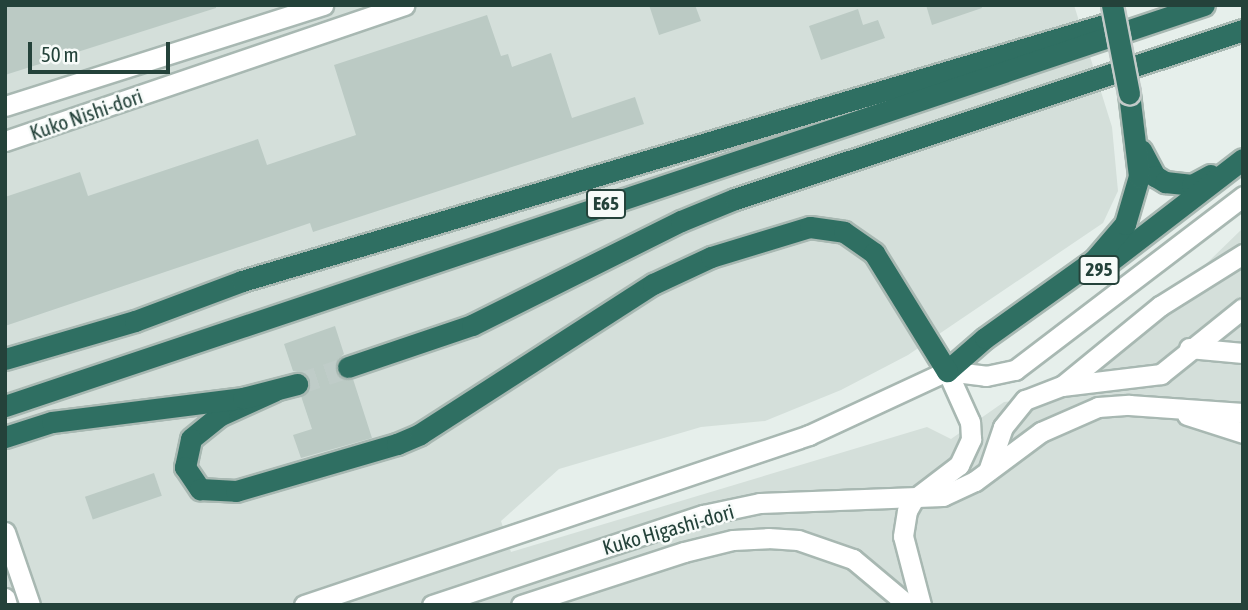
<!DOCTYPE html>
<style>
body{margin:0}
#map{position:relative;width:1248px;height:610px;overflow:hidden;background:#e6efeb;font-family:"Asap Condensed",sans-serif}
div>[style]{position:absolute}
.built>*{inset:0;background:#d4dfda}
.building>*{inset:0;background:#bbcac4;transform-origin:0 0}
.highway-tunnel>*{height:21px;margin-top:-10.5px;transform-origin:0;background:repeating-linear-gradient(90deg,#bfccc8 0 21px,transparent 0 31px)}
.roads{filter:drop-shadow(2px 0 #a8b8b2) drop-shadow(-2px 0 #a8b8b2) drop-shadow(0 2px #a8b8b2) drop-shadow(0 -2px #a8b8b2)}
.minor>*{height:19px;margin:-9.5px;padding:0 9.5px;transform-origin:9.5px;border-radius:9.5px;background:#fff}
.highway>*{height:21px;margin:-10.5px;padding:0 10.5px;transform-origin:10.5px;border-radius:10.5px;background:#2f6f62}
.bridges{filter:drop-shadow(2px 0 #c2cac8) drop-shadow(-2px 0 #c2cac8) drop-shadow(0 2px #c2cac8) drop-shadow(0 -2px #c2cac8)}
.highway-bridge>*{height:21px;margin:-10.5px;padding:0 10.5px;transform-origin:10.5px;border-radius:10.5px;background:#2f6f62}
span{translate:-50% -50%;white-space:nowrap;text-align:center;line-height:1.15;-webkit-text-stroke:5px #f7fbf9;paint-order:stroke}
.shield-label span{padding:2px 5px;background:#f7fbf9;border:2px solid;border-radius:5px;-webkit-text-stroke-width:0}
.shield-label{font-size:19px;color:#24423a;font-weight:700}
.street-label{font-size:21px;color:#24423a}
.frame{position:absolute;inset:0;border:7px solid #24423a;pointer-events:none}
.scale{position:absolute;left:28px;top:42px;width:142px;height:32px;box-sizing:border-box;border:4px solid #24423a;border-top:0;padding-left:9px;font-size:21px;line-height:24px;white-space:nowrap;color:#24423a;-webkit-text-stroke:5px #f7fbf9;paint-order:stroke}
</style>
<div id="map">
<div class="built">
<i style="clip-path:polygon(5px 5px,1074px 5px,1112px 127px,1118px 191px,1103px 223px,908px 355px,841px 390px,765px 421px,701px 427px,559px 469px,501px 521px,511px 552px,927px 427px,951px 439px,1004px 402px,1030px 399px,1087px 380px,1243px 228px,1243px 605px,5px 605px)"></i>
</div>
<div class="building">
<i style="clip-path:polygon(5px 5px,216px 5px,216px 8px,5px 75px)"></i>
<i style="clip-path:polygon(649px 5px,695px 5px,701px 21px,659px 35px)"></i>
<i style="clip-path:polygon(926px 5px,981px 5px,982px 8px,932px 25px)"></i>
<i style="clip-path:polygon(858px 9px,863px 25px,878px 20px,885px 38px,821px 60px,809px 26px)"></i>
<i style="clip-path:polygon(487px 15px,501px 56px,508px 54px,512px 67px,551px 53px,572px 118px,635px 97px,644px 124px,313px 232px,310px 223px,5px 326px,5px 197px,80px 172px,88px 196px,258px 139px,267px 165px,356px 135px,334px 65px)"></i>
<i style="clip-path:polygon(335px 326px,344px 354px,338px 359px,335px 371px,340px 377px,353px 379px,372px 438px,301px 458px,293px 435px,312px 429px,301px 396px,310px 381px,306px 374px,293px 371px,284px 344px)"></i>
<i style="left:154px;top:473px;width:24px;height:73px;rotate:71deg"></i>
</div>
<div class="highway-tunnel">
<i style="left:297px;top:384px;width:54px;rotate:-18.4deg"></i>
</div>
<div class="roads">
<div class="minor">
<i style="left:5px;top:106px;width:334px;rotate:-17.6deg"></i>
<i style="left:5px;top:141px;width:422px;rotate:-18.8deg"></i>
<i style="left:1189px;top:348px;width:54px;rotate:5.3deg"></i>
<i style="left:1062px;top:386px;width:127px;rotate:-39.2deg"></i>
<i style="left:1160px;top:306px;width:98px;rotate:-32.1deg"></i>
<i style="left:1187px;top:415px;width:59px;rotate:17.8deg"></i>
<i style="left:988px;top:471px;width:46px;rotate:-71.2deg"></i>
<i style="left:1003px;top:427px;width:35px;rotate:-51deg"></i>
<i style="left:1025px;top:400px;width:40px;rotate:-21deg"></i>
<i style="left:1062px;top:386px;width:100px;rotate:-6.9deg"></i>
<i style="left:1161px;top:374px;width:105px;rotate:-38.8deg"></i>
<i style="left:5px;top:532px;width:77px;rotate:71.1deg"></i>
<i style="left:5px;top:598px;width:7px;rotate:74deg"></i>
<i style="left:304px;top:605px;width:533px;rotate:-18.6deg"></i>
<i style="left:809px;top:435px;width:152px;rotate:-24.9deg"></i>
<i style="left:947px;top:371px;width:39px;rotate:7deg"></i>
<i style="left:986px;top:376px;width:30px;rotate:-12deg"></i>
<i style="left:1015px;top:370px;width:287px;rotate:-37.3deg"></i>
<i style="left:432px;top:605px;width:286px;rotate:-18.4deg"></i>
<i style="left:703px;top:515px;width:58px;rotate:-11.9deg"></i>
<i style="left:760px;top:503px;width:183px;rotate:-2.2deg"></i>
<i style="left:943px;top:496px;width:35px;rotate:-25deg"></i>
<i style="left:975px;top:481px;width:82px;rotate:-36.6deg"></i>
<i style="left:1041px;top:432px;width:62px;rotate:-23.7deg"></i>
<i style="left:1098px;top:407px;width:31px;rotate:-4deg"></i>
<i style="left:1129px;top:405px;width:114px;rotate:4deg"></i>
<i style="left:521px;top:605px;width:171px;rotate:-18deg"></i>
<i style="left:684px;top:552px;width:50px;rotate:-13.8deg"></i>
<i style="left:733px;top:540px;width:35px;rotate:-3deg"></i>
<i style="left:768px;top:538px;width:30px;rotate:4deg"></i>
<i style="left:798px;top:540px;width:58px;rotate:19.1deg"></i>
<i style="left:853px;top:559px;width:72px;rotate:39.9deg"></i>
<i style="left:921px;top:605px;width:71px;rotate:-104.6deg"></i>
<i style="left:903px;top:536px;width:25px;rotate:-81deg"></i>
<i style="left:907px;top:511px;width:13px;rotate:-61deg"></i>
<i style="left:913px;top:500px;width:58px;rotate:-37.3deg"></i>
<i style="left:959px;top:465px;width:29px;rotate:-65deg"></i>
<i style="left:971px;top:439px;width:17px;rotate:-93deg"></i>
<i style="left:970px;top:422px;width:56px;rotate:-114.3deg"></i>
</div>
<div class="highway">
<i style="left:1141px;top:150px;width:30px;rotate:62deg"></i>
<i style="left:1155px;top:176px;width:12px;rotate:31deg"></i>
<i style="left:1165px;top:182px;width:27px;rotate:6deg"></i>
<i style="left:1192px;top:185px;width:21px;rotate:-28deg"></i>
<i style="left:1100px;top:269px;width:180px;rotate:-37.6deg"></i>
<i style="left:5px;top:359px;width:135px;rotate:-16.3deg"></i>
<i style="left:135px;top:321px;width:114px;rotate:-20.5deg"></i>
<i style="left:242px;top:281px;width:906px;rotate:-16.54deg"></i>
<i style="left:348px;top:367px;width:131px;rotate:-18.7deg"></i>
<i style="left:472px;top:325px;width:233px;rotate:-26.5deg"></i>
<i style="left:681px;top:221px;width:58px;rotate:-22.2deg"></i>
<i style="left:735px;top:199px;width:535px;rotate:-18.4deg"></i>
<i style="left:947px;top:371px;width:50px;rotate:-41deg"></i>
<i style="left:985px;top:338px;width:134px;rotate:-35.6deg"></i>
<i style="left:1094px;top:260px;width:48px;rotate:-49.3deg"></i>
<i style="left:1125px;top:224px;width:50px;rotate:-73.7deg"></i>
<i style="left:1139px;top:176px;width:84px;rotate:-96.9deg"></i>
<i style="left:274px;top:391px;width:60px;rotate:155.6deg"></i>
<i style="left:219px;top:416px;width:36px;rotate:141deg"></i>
<i style="left:191px;top:439px;width:29px;rotate:102deg"></i>
<i style="left:185px;top:467px;width:27px;rotate:56deg"></i>
<i style="left:200px;top:489px;width:36px;rotate:3deg"></i>
<i style="left:236px;top:491px;width:168px;rotate:-16.3deg"></i>
<i style="left:397px;top:444px;width:25px;rotate:-23deg"></i>
<i style="left:420px;top:434px;width:277px;rotate:-32.8deg"></i>
<i style="left:653px;top:284px;width:64px;rotate:-25deg"></i>
<i style="left:711px;top:257px;width:103px;rotate:-16.9deg"></i>
<i style="left:810px;top:227px;width:34px;rotate:8deg"></i>
<i style="left:844px;top:232px;width:37px;rotate:35deg"></i>
<i style="left:874px;top:253px;width:139px;rotate:58.3deg"></i>
<i style="left:5px;top:406px;width:1264px;rotate:-18.49deg"></i>
<i style="left:5px;top:437px;width:49px;rotate:-17.7deg"></i>
<i style="left:52px;top:422px;width:193px;rotate:-7.2deg"></i>
<i style="left:243px;top:398px;width:56px;rotate:-14.5deg"></i>
</div>
</div>
<div class="bridges">
<div class="highway-bridge">
<i style="left:1112px;top:5px;width:90px;rotate:79.1deg"></i>
</div>
</div>
<div class="shield-label">
<span style="left:606px;top:204px">E65</span>
<span style="left:1099px;top:270px">295</span>
</div>
<div class="street-label">
<span style="left:86px;top:114px;rotate:-19deg">Kuko Nishi-dori</span>
<span style="left:668px;top:529px;rotate:-16deg">Kuko Higashi-dori</span>
</div>
<div class="frame"></div>
<div class="scale">50 m</div>
</div>
